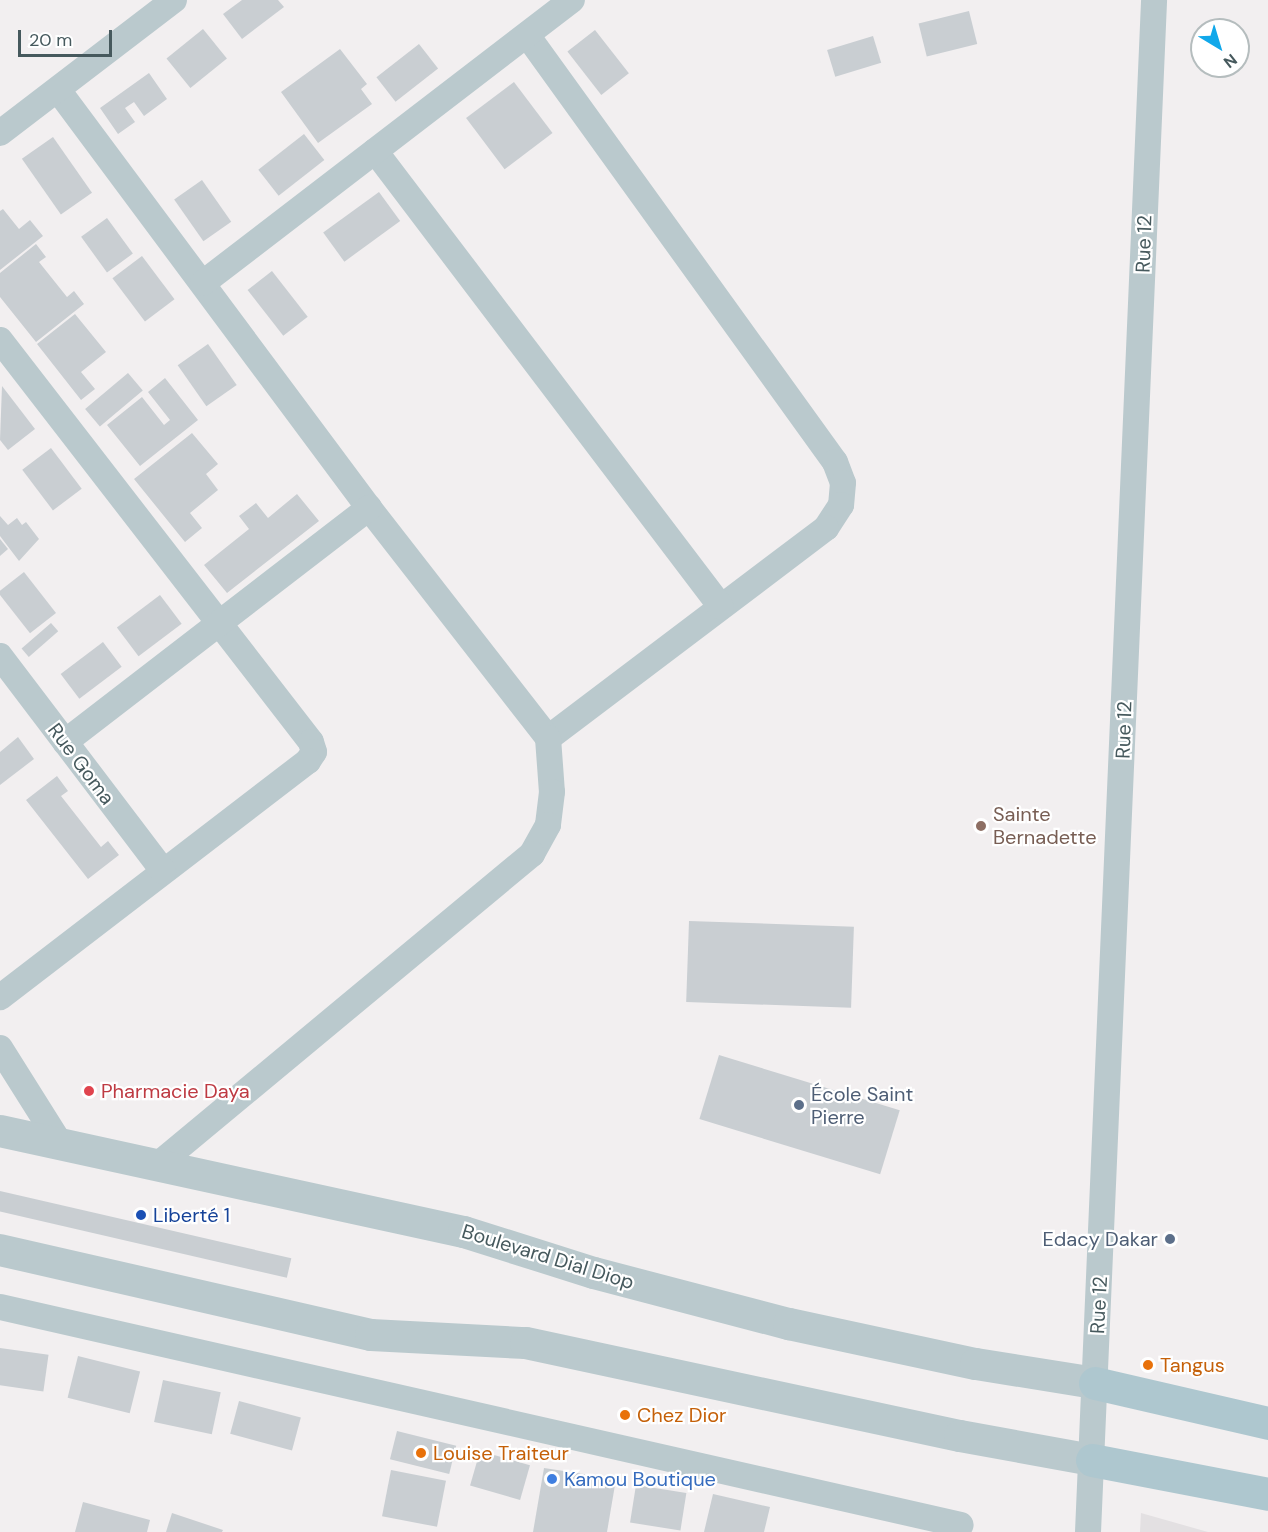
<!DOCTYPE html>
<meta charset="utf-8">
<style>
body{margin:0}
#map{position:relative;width:1268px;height:1532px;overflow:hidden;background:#f2eff0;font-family:"DM Sans",sans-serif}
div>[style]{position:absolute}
.education>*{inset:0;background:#e3e0e2}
.building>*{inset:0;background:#c9ced2;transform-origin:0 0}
.minor>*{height:26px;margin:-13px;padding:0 13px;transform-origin:13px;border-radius:13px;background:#bac9cd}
.tertiary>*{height:32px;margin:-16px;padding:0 16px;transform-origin:16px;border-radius:16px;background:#bac9cd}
.primary>*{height:33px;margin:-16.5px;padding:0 16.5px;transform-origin:16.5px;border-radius:16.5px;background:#aec7cf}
.dots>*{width:16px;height:16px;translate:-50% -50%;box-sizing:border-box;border:3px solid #fff;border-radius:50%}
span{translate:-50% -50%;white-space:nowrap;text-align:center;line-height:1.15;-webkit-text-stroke:4.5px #fff;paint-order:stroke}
.street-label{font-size:20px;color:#46595d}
.education-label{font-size:20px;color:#785e54}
.left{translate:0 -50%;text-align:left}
.health-label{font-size:20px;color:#be3a42}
.service-label{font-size:20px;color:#4e5e75}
.right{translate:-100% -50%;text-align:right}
.transit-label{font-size:20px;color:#164399}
.food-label{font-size:20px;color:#c56008}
.shop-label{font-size:20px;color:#366cbe}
.north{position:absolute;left:1190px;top:18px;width:60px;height:60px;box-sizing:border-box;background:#fff;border:2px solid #b5bdbe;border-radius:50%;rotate:142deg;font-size:16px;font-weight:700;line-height:24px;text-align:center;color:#46595d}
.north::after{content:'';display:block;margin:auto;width:21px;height:27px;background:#11a8ea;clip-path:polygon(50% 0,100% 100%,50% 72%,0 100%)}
.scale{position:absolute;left:18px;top:30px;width:94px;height:27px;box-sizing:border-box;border:3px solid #46595d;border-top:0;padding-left:8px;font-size:18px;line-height:21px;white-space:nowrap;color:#46595d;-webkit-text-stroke:4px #fff;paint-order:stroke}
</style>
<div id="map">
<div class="education">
<i style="clip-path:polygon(1141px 1513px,1208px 1532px,1140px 1532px)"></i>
</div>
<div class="building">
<i style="clip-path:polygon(242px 0,278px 0,284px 7px,242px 39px,223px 14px)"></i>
<i style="left:969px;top:11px;width:34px;height:52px;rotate:76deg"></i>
<i style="left:203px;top:29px;width:38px;height:47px;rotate:51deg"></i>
<i style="left:595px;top:30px;width:55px;height:35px;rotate:52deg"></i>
<i style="left:873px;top:36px;width:28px;height:48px;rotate:73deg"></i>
<i style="left:419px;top:44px;width:31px;height:54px;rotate:52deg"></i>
<i style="clip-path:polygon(340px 49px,367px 84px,361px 89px,372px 104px,318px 143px,281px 92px)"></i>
<i style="clip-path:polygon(149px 73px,167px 99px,144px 116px,134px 102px,125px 108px,135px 122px,118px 134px,100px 108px)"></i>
<i style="left:514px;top:82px;width:64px;height:60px;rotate:53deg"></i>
<i style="left:304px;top:134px;width:33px;height:58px;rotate:52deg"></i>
<i style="left:53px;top:137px;width:68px;height:38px;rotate:55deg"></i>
<i style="left:202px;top:180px;width:51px;height:34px;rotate:55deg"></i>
<i style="left:379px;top:192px;width:36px;height:69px;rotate:54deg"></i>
<i style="clip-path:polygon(3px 209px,19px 229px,30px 220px,43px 236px,0 270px,0 211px)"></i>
<i style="left:107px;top:218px;width:44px;height:32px;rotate:54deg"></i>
<i style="clip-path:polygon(36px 244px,46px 257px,39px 262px,67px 297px,74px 291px,84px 304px,36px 342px,0 297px,0 273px)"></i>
<i style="left:142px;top:256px;width:54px;height:37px;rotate:53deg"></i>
<i style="left:272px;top:271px;width:58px;height:31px;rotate:52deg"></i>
<i style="clip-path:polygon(75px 314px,106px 352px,81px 372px,95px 389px,81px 400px,37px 344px)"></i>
<i style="left:208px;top:344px;width:50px;height:37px;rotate:55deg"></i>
<i style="left:128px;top:373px;width:23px;height:56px;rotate:50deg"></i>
<i style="clip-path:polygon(165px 378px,198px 420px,140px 466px,107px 425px,142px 397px,164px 425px,170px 420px,148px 392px)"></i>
<i style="clip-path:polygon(2px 386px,35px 429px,8px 450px,0 440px)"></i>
<i style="clip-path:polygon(192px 433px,218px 464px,206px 474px,218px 490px,190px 513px,202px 528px,185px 542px,134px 479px)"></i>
<i style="left:51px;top:448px;width:51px;height:36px;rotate:53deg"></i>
<i style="clip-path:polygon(297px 494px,319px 521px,227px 593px,204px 565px,249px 529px,239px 516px,256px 503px,268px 518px)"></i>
<i style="clip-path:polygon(0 516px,8px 525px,17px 518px,22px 525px,26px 522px,39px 539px,19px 561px,0 536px)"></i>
<i style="clip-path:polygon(0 539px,8px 549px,0 556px)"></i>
<i style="left:24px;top:572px;width:52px;height:33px;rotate:52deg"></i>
<i style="left:160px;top:595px;width:36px;height:54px;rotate:53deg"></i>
<i style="left:51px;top:623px;width:11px;height:39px;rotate:49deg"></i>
<i style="left:103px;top:642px;width:31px;height:53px;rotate:53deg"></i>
<i style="clip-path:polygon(18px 737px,34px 759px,0 785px,0 752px)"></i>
<i style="clip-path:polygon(57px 776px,68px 791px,61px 796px,101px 847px,108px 841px,119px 855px,88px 879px,26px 800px)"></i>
<i style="left:689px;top:921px;width:165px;height:81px;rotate:2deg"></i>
<i style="left:719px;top:1055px;width:189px;height:67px;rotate:17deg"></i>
<i style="left:0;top:1191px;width:299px;height:20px;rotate:13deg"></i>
<i style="left:0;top:1348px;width:49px;height:37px;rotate:8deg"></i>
<i style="left:78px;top:1356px;width:64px;height:43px;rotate:14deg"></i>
<i style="left:163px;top:1380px;width:59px;height:43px;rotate:12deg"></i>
<i style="left:239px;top:1401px;width:64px;height:34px;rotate:15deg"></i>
<i style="left:397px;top:1431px;width:61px;height:29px;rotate:14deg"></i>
<i style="left:480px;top:1451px;width:52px;height:36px;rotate:16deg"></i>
<i style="clip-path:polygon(544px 1468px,616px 1479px,607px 1532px,533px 1532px)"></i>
<i style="left:391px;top:1470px;width:56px;height:47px;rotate:11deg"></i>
<i style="left:636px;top:1485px;width:51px;height:38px;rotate:9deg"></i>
<i style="clip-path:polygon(713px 1494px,770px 1507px,764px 1532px,704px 1532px)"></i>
<i style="clip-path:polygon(83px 1502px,150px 1520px,147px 1532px,75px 1532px)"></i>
<i style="clip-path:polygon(172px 1513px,223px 1530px,222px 1532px,166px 1532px)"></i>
</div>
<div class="minor">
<i style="left:527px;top:35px;width:526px;rotate:54.2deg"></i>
<i style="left:835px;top:462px;width:22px;rotate:69deg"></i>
<i style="left:843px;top:483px;width:22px;rotate:95deg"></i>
<i style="left:841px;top:505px;width:27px;rotate:123deg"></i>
<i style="left:826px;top:528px;width:348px;rotate:142.9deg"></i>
<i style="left:58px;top:90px;width:521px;rotate:53.35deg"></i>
<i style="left:369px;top:508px;width:291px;rotate:52.1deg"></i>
<i style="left:548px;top:738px;width:54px;rotate:85.8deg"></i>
<i style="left:552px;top:792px;width:33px;rotate:97deg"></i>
<i style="left:548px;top:825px;width:33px;rotate:119deg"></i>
<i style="left:532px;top:854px;width:486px;rotate:140.3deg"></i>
<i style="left:0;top:133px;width:219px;rotate:-37.4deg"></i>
<i style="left:375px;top:151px;width:572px;rotate:52.81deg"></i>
<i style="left:203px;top:283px;width:465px;rotate:-37.5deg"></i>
<i style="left:0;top:340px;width:508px;rotate:52.27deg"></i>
<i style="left:311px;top:742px;width:10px;rotate:73deg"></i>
<i style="left:314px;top:752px;width:11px;rotate:124deg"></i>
<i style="left:308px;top:761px;width:388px;rotate:142.5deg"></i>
<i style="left:0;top:656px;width:270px;rotate:52.8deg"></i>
<i style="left:65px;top:742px;width:384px;rotate:-37.6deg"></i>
<i style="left:0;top:1048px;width:115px;rotate:57.8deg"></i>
<i style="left:0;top:1307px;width:985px;rotate:12.78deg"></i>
<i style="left:1088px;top:1532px;width:1533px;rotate:-87.53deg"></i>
</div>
<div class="tertiary">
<i style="left:0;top:1131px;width:475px;rotate:12.3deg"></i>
<i style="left:464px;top:1232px;width:136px;rotate:17.5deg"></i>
<i style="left:594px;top:1273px;width:202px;rotate:14.7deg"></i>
<i style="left:789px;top:1324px;width:191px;rotate:12.1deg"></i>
<i style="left:976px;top:1364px;width:121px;rotate:9.1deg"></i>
<i style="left:0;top:1250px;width:381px;rotate:12.9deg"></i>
<i style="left:371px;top:1335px;width:155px;rotate:3deg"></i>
<i style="left:526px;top:1343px;width:444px;rotate:12.1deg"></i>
<i style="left:960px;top:1436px;width:134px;rotate:10.3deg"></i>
</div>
<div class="primary">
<i style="left:1095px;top:1383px;width:178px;rotate:13deg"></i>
<i style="left:1092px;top:1460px;width:179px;rotate:10.9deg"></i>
</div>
<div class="dots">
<i style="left:981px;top:826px;background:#8d6e63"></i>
<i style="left:89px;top:1091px;background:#e0444e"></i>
<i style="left:799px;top:1105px;background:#5c6f8a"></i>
<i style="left:141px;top:1215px;background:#1a4fb4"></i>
<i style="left:1170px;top:1239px;background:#5c6f8a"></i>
<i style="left:1148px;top:1365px;background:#e8710a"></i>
<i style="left:625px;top:1415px;background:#e8710a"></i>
<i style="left:421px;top:1453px;background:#e8710a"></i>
<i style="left:552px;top:1479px;background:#3f7fe0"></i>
</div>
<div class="street-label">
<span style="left:1144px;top:244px;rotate:-88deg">Rue 12</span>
<span style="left:1124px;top:730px;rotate:-88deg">Rue 12</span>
<span style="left:81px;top:764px;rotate:53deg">Rue Goma</span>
<span style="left:548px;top:1257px;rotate:17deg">Boulevard Dial Diop</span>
<span style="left:1099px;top:1305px;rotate:-87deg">Rue 12</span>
</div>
<div class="education-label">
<span class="left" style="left:993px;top:826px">Sainte<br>Bernadette</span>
</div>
<div class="health-label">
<span class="left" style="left:101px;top:1091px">Pharmacie Daya</span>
</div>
<div class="service-label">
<span class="left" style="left:811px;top:1106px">École Saint<br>Pierre</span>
<span class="right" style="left:1158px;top:1239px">Edacy Dakar</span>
</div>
<div class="transit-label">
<span class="left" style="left:153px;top:1215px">Liberté 1</span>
</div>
<div class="food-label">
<span class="left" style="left:1160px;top:1365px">Tangus</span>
<span class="left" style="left:637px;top:1415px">Chez Dior</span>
<span class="left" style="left:433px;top:1453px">Louise Traiteur</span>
</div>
<div class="shop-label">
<span class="left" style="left:564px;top:1479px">Kamou Boutique</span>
</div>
<div class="north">N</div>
<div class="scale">20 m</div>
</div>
